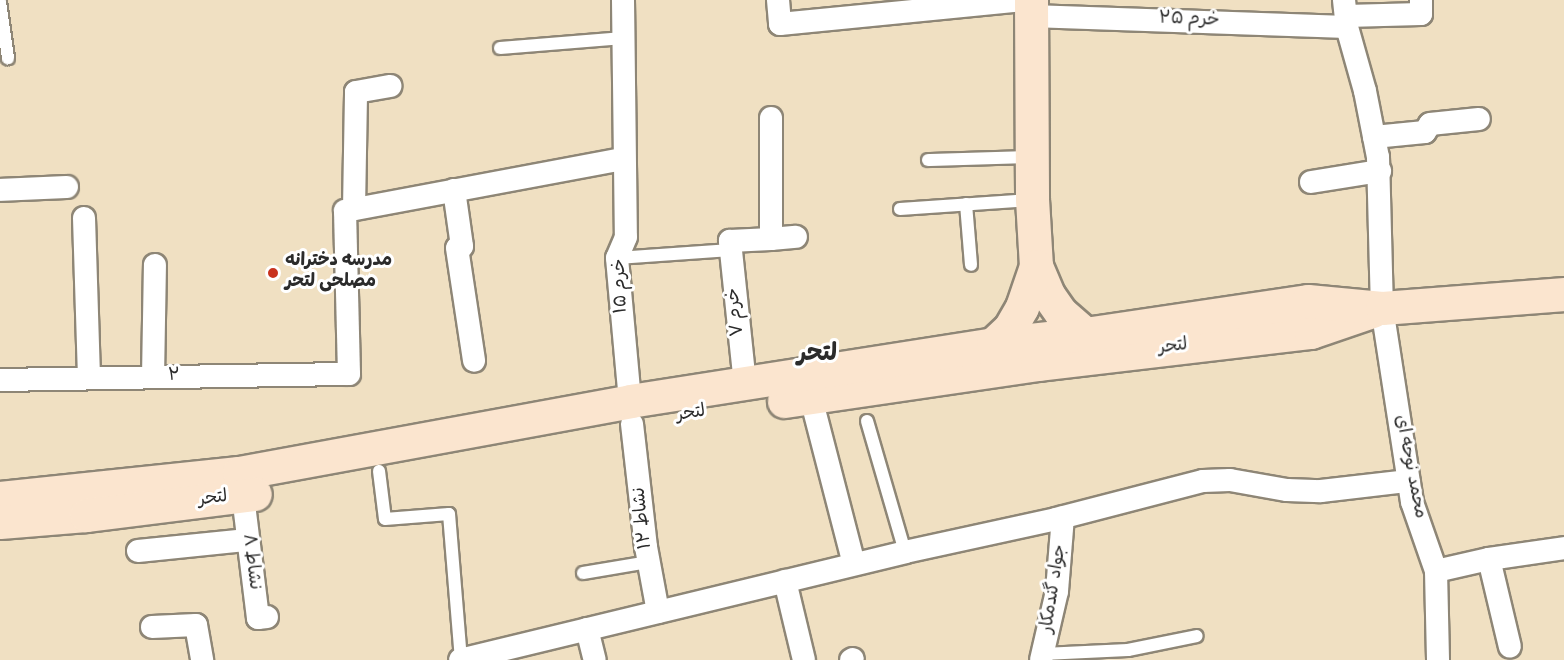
<!DOCTYPE html>
<meta charset="utf-8">
<style>
body{margin:0}
#map{position:relative;width:1564px;height:660px;overflow:hidden;background:#f0e0c2;font-family:"Gochi Hand","Playpen Sans Arabic",sans-serif}
div>[style]{position:absolute}
.roads{filter:drop-shadow(2px 0 #8e8676) drop-shadow(-2px 0 #8e8676) drop-shadow(0 2px #8e8676) drop-shadow(0 -2px #8e8676)}
.lane>*{height:12px;margin:-6px;padding:0 6px;transform-origin:6px;border-radius:6px;background:#fff}
.street>*{height:22px;margin:-11px;padding:0 11px;transform-origin:11px;border-radius:11px;background:#fff}
.secondary>*{height:33px;margin:-16.5px;padding:0 16.5px;transform-origin:16.5px;border-radius:16.5px;background:#fbe5cf}
.dots>*{width:16px;height:16px;translate:-50% -50%;box-sizing:border-box;border:3px solid #fff;border-radius:50%}
span{translate:-50% -50%;white-space:nowrap;text-align:center;line-height:1.15;-webkit-text-stroke:6px #fff;paint-order:stroke}
.street-label{font-size:18px;color:#2b2b2b}
.poi-label{font-size:18px;color:#2b2b2b;font-weight:700}
.left{translate:0 -50%;text-align:left}
.district-label{font-size:24px;color:#2b2b2b;font-weight:700}
</style>
<div id="map">
<div class="roads">
<div class="lane">
<i style="left:0;top:2px;width:57px;rotate:81.9deg"></i>
<i style="left:500px;top:48px;width:124px;rotate:-4.6deg"></i>
<i style="left:928px;top:160px;width:103px;rotate:-1.7deg"></i>
<i style="left:966px;top:204px;width:61px;rotate:85.3deg"></i>
<i style="left:900px;top:209px;width:131px;rotate:-3.9deg"></i>
<i style="left:617px;top:258px;width:114px;rotate:-4deg"></i>
<i style="left:867px;top:421px;width:136px;rotate:73.8deg"></i>
<i style="left:379px;top:471px;width:48px;rotate:82.9deg"></i>
<i style="left:385px;top:519px;width:64px;rotate:-4.5deg"></i>
<i style="left:449px;top:514px;width:146px;rotate:85.3deg"></i>
<i style="left:583px;top:573px;width:67px;rotate:-9.5deg"></i>
<i style="left:1043px;top:654px;width:85px;rotate:-2.7deg"></i>
<i style="left:1128px;top:650px;width:70px;rotate:-11.5deg"></i>
</div>
<div class="street">
<i style="left:623px;top:0;width:237px;rotate:89.3deg"></i>
<i style="left:626px;top:237px;width:23px;rotate:113deg"></i>
<i style="left:617px;top:258px;width:144px;rotate:84.8deg"></i>
<i style="left:778px;top:0;width:24px;rotate:85deg"></i>
<i style="left:780px;top:24px;width:247px;rotate:-5.6deg"></i>
<i style="left:1344px;top:0;width:27px;rotate:84deg"></i>
<i style="left:1347px;top:27px;width:66px;rotate:74.3deg"></i>
<i style="left:1365px;top:91px;width:67px;rotate:78.9deg"></i>
<i style="left:1378px;top:157px;width:151px;rotate:88.5deg"></i>
<i style="left:1382px;top:308px;width:196px;rotate:81.2deg"></i>
<i style="left:1412px;top:502px;width:73px;rotate:70.8deg"></i>
<i style="left:1436px;top:571px;width:89px;rotate:88.7deg"></i>
<i style="left:1031px;top:16px;width:316px;rotate:2deg"></i>
<i style="left:1346px;top:16px;width:75px;rotate:-1.5deg"></i>
<i style="left:1421px;top:14px;width:14px;rotate:-90deg"></i>
<i style="left:1374px;top:137px;width:51px;rotate:-5.6deg"></i>
<i style="left:1425px;top:132px;width:9px;rotate:-58deg"></i>
<i style="left:1430px;top:124px;width:49px;rotate:-5.8deg"></i>
<i style="left:1311px;top:182px;width:70px;rotate:-9.1deg"></i>
<i style="left:0;top:190px;width:67px;rotate:-2.6deg"></i>
<i style="left:454px;top:190px;width:57px;rotate:81.9deg"></i>
<i style="left:462px;top:246px;width:5px;rotate:158deg"></i>
<i style="left:457px;top:248px;width:114px;rotate:81.4deg"></i>
<i style="left:354px;top:209px;width:117px;rotate:-89deg"></i>
<i style="left:356px;top:92px;width:35px;rotate:-10deg"></i>
<i style="left:84px;top:218px;width:160px;rotate:88.2deg"></i>
<i style="left:771px;top:239px;width:25px;rotate:-5deg"></i>
<i style="left:153px;top:377px;width:112px;rotate:-89deg"></i>
<i style="left:0;top:380px;width:349px;rotate:-1deg"></i>
<i style="left:349px;top:374px;width:163px;rotate:-91.4deg"></i>
<i style="left:345px;top:211px;width:283px;rotate:-10.6deg"></i>
<i style="left:745px;top:384px;width:144px;rotate:-96deg"></i>
<i style="left:730px;top:241px;width:41px;rotate:-2.8deg"></i>
<i style="left:771px;top:239px;width:121px;rotate:-90deg"></i>
<i style="left:811px;top:398px;width:171px;rotate:75.5deg"></i>
<i style="left:632px;top:424px;width:124px;rotate:83.5deg"></i>
<i style="left:646px;top:547px;width:66px;rotate:79.5deg"></i>
<i style="left:243px;top:496px;width:123px;rotate:83deg"></i>
<i style="left:258px;top:618px;width:9px;rotate:-6deg"></i>
<i style="left:138px;top:551px;width:110px;rotate:-5.8deg"></i>
<i style="left:1489px;top:559px;width:90px;rotate:76.6deg"></i>
<i style="left:1436px;top:571px;width:54px;rotate:-12.8deg"></i>
<i style="left:1489px;top:559px;width:76px;rotate:-8.3deg"></i>
<i style="left:785px;top:581px;width:81px;rotate:76.5deg"></i>
<i style="left:152px;top:627px;width:44px;rotate:-2.6deg"></i>
<i style="left:196px;top:625px;width:36px;rotate:80deg"></i>
<i style="left:587px;top:629px;width:32px;rotate:76deg"></i>
<i style="left:460px;top:660px;width:458px;rotate:-13.6deg"></i>
<i style="left:905px;top:552px;width:155px;rotate:-12.3deg"></i>
<i style="left:1056px;top:519px;width:152px;rotate:-14.5deg"></i>
<i style="left:1203px;top:481px;width:27px;rotate:-2deg"></i>
<i style="left:1230px;top:480px;width:58px;rotate:10deg"></i>
<i style="left:1287px;top:490px;width:34px;rotate:2deg"></i>
<i style="left:1321px;top:491px;width:88px;rotate:-6.6deg"></i>
<i style="left:851px;top:660px;width:2px;rotate:-27deg"></i>
<i style="left:1041px;top:660px;width:71px;rotate:-76.9deg"></i>
<i style="left:1057px;top:591px;width:74px;rotate:-85.4deg"></i>
</div>
<div class="secondary">
<i style="left:1031px;top:0;width:199px;rotate:89.7deg"></i>
<i style="left:1032px;top:199px;width:67px;rotate:86.6deg"></i>
<i style="left:1036px;top:266px;width:33px;rotate:67deg"></i>
<i style="left:1049px;top:296px;width:21px;rotate:55deg"></i>
<i style="left:1061px;top:313px;width:32px;rotate:41deg"></i>
<i style="left:993px;top:344px;width:23px;rotate:-43deg"></i>
<i style="left:1010px;top:328px;width:24px;rotate:-60deg"></i>
<i style="left:1022px;top:307px;width:43px;rotate:-71.1deg"></i>
<i style="left:784px;top:401px;width:256px;rotate:-8.3deg"></i>
<i style="left:1037px;top:364px;width:276px;rotate:-6.7deg"></i>
<i style="left:1311px;top:332px;width:65px;rotate:-19deg"></i>
<i style="left:0;top:498px;width:240px;rotate:-6deg"></i>
<i style="left:239px;top:473px;width:398px;rotate:-10.4deg"></i>
<i style="left:630px;top:401px;width:367px;rotate:-8.9deg"></i>
<i style="left:993px;top:344px;width:93px;rotate:-6.2deg"></i>
<i style="left:1085px;top:334px;width:225px;rotate:-8.4deg"></i>
<i style="left:1308px;top:301px;width:74px;rotate:5.4deg"></i>
<i style="left:1382px;top:308px;width:183px;rotate:-4.4deg"></i>
<i style="left:0;top:522px;width:86px;rotate:-4.7deg"></i>
<i style="left:86px;top:515px;width:170px;rotate:-7.1deg"></i>
</div>
</div>
<div class="dots">
<i style="left:273px;top:273px;background:#c8321e"></i>
</div>
<div class="street-label">
<span style="left:1189px;top:21px;rotate:2deg">خرم ۲۵</span>
<span style="left:622px;top:286px;rotate:-92deg">خرم ۱۵</span>
<span style="left:737px;top:312px;rotate:-96deg">خرم ۷</span>
<span style="left:1173px;top:348px;rotate:-7deg">لتحر</span>
<span style="left:174px;top:377px;rotate:-1deg">۲</span>
<span style="left:691px;top:415px;rotate:-9deg">لتحر</span>
<span style="left:1409px;top:467px;rotate:79deg">محمد نوحه ای</span>
<span style="left:213px;top:500px;rotate:-7deg">لتحر</span>
<span style="left:644px;top:518px;rotate:-96deg">نشاط ۱۲</span>
<span style="left:250px;top:562px;rotate:83deg">نشاط ۸</span>
<span style="left:1055px;top:589px;rotate:-81deg">جواد گندمکار</span>
</div>
<div class="poi-label">
<span class="left" style="left:285px;top:273px">مدرسه دخترانه<br>مصلحی لتحر</span>
</div>
<div class="district-label">
<span style="left:817px;top:356px">لتحر</span>
</div>
</div>
